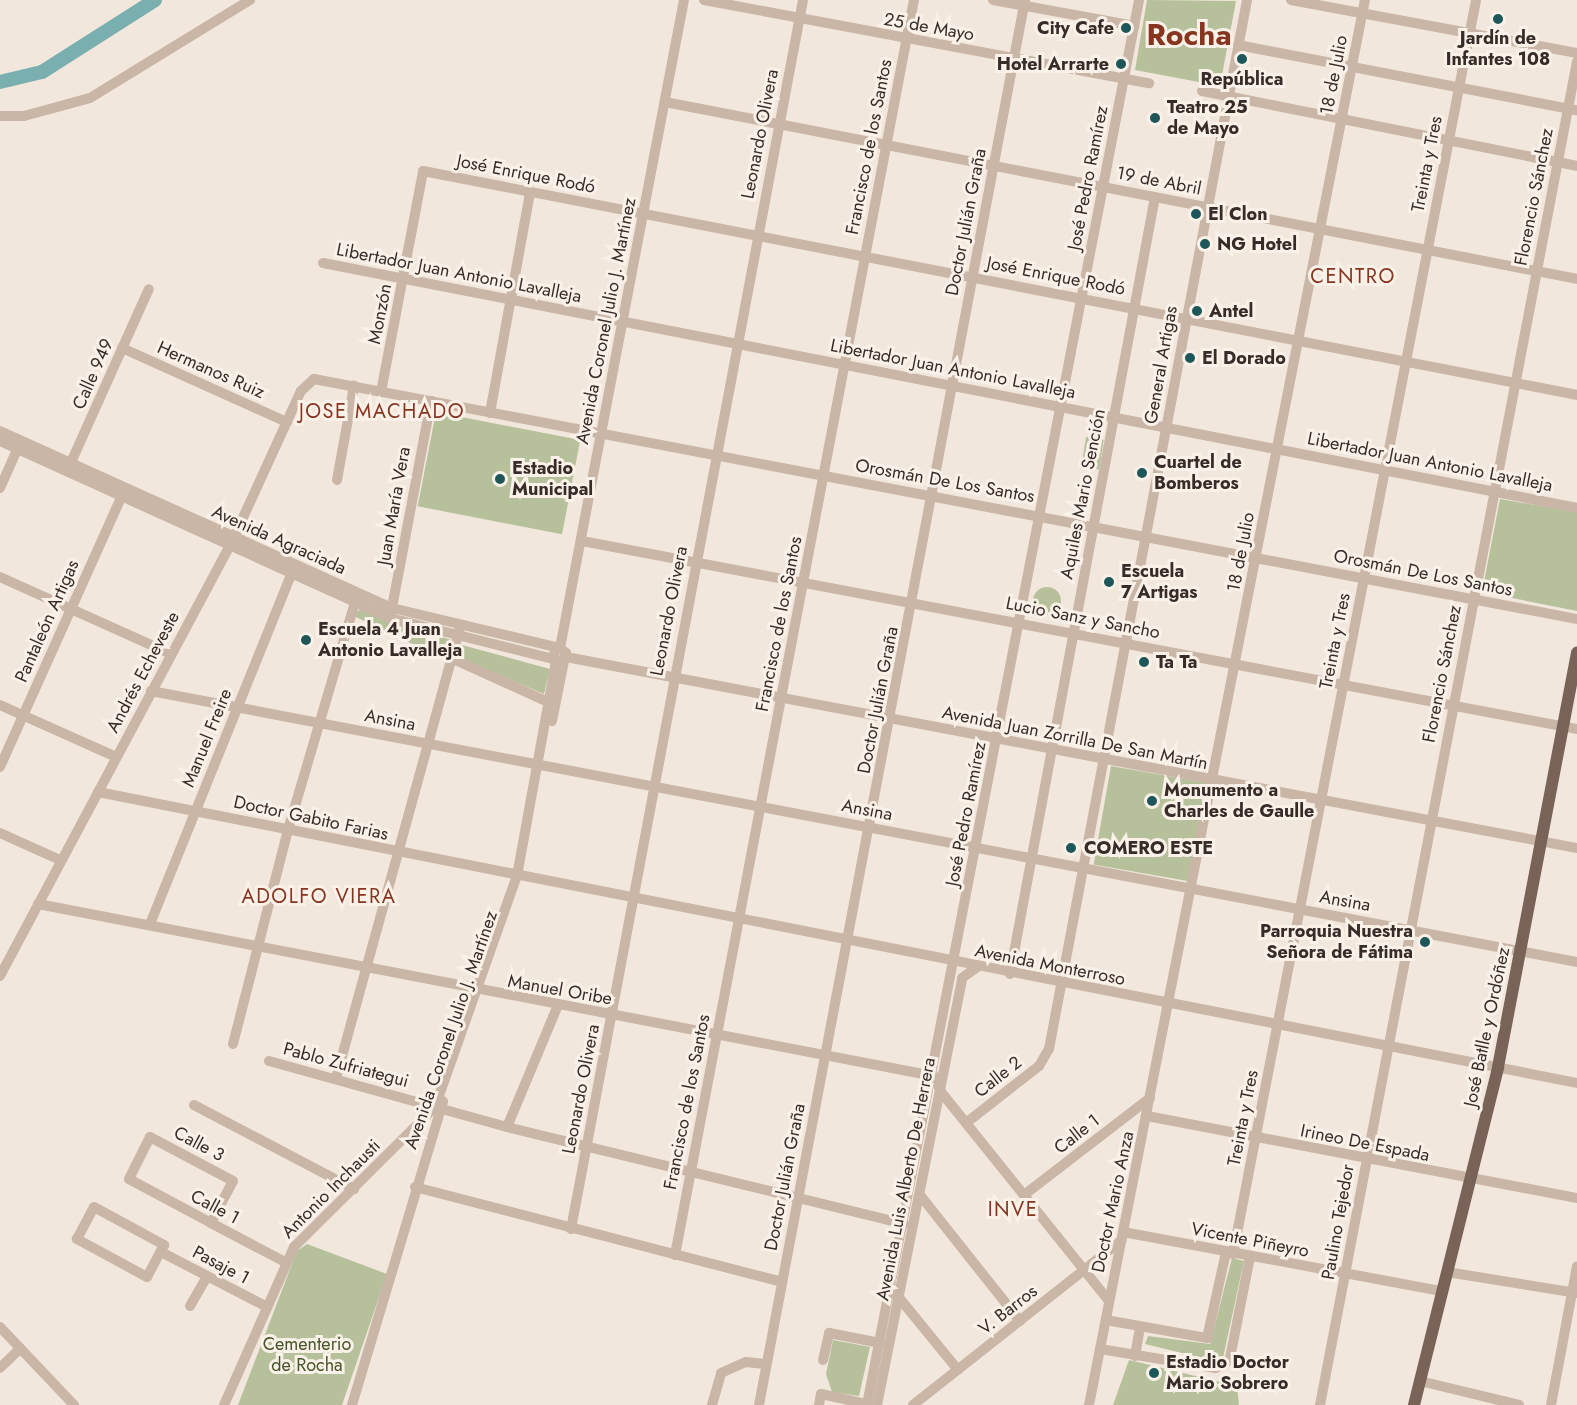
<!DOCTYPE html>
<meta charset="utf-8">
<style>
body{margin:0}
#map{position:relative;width:1577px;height:1405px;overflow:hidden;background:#f2e7dc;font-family:Jost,sans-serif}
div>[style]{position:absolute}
.green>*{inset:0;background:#b6c19b;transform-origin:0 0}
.round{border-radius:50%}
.river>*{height:14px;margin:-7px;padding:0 7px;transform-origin:7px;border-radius:7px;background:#7aafb0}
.minor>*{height:10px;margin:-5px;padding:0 5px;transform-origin:5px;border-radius:5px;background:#cab6a7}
.major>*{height:12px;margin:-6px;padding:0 6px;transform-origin:6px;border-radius:6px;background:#796359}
.dots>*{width:16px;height:16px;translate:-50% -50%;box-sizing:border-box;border:3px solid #faf1e8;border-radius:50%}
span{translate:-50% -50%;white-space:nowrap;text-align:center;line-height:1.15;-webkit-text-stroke:6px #faf1e8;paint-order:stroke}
.street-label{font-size:18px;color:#372c28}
.poi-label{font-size:18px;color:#372c28;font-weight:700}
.right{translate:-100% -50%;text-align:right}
.left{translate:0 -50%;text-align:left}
.park-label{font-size:18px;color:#47552b}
.neighbourhood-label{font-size:20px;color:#873520;letter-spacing:1.5px}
.town-label{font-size:30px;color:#873520;font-weight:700}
</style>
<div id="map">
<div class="green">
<i style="clip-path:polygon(1147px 0,1236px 1px,1220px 86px,1135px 70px)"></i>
<i style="left:436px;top:412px;width:147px;height:96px;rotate:11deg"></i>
<i style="left:1086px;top:437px;width:18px;height:30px;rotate:9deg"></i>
<i style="clip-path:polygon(1500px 499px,1577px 512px,1577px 611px,1482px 592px)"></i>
<i class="round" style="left:1033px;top:587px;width:28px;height:28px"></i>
<i style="clip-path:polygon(360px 609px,451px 640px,446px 660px,354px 616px)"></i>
<i style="clip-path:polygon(462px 645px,550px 669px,544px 694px,459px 658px)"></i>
<i style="left:1111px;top:766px;width:101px;height:100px;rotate:10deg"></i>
<i style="clip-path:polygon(307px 1244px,387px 1274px,342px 1405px,238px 1405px,297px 1251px)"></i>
<i style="clip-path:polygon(1232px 1258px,1244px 1261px,1223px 1358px,1215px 1361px,1145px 1344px,1148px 1336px,1210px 1344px)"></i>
<i style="clip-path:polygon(833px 1340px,870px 1347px,859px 1396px,832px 1392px,826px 1374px)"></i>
<i style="clip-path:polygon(1129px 1360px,1237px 1386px,1239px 1405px,1113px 1405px)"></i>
</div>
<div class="river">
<i style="left:0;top:82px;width:43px;rotate:-13.4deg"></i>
<i style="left:42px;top:72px;width:134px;rotate:-32.5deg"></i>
</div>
<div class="minor">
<i style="left:704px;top:0;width:453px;rotate:10.6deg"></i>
<i style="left:993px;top:0;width:144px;rotate:10.4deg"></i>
<i style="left:1291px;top:0;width:291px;rotate:10.5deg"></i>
<i style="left:1238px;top:45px;width:345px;rotate:10.9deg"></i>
<i style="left:1202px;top:91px;width:382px;rotate:11.3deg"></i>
<i style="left:665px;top:102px;width:929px;rotate:10.98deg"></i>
<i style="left:0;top:116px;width:24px"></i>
<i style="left:24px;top:116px;width:68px;rotate:-15.3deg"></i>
<i style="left:90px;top:98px;width:188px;rotate:-31.5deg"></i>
<i style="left:323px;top:263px;width:1278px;rotate:11.05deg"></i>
<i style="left:122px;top:348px;width:181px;rotate:24.2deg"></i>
<i style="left:381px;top:392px;width:225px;rotate:-79.2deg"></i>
<i style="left:423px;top:171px;width:1176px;rotate:10.98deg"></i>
<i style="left:490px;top:413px;width:225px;rotate:-79.7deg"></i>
<i style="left:0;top:431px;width:430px;rotate:24.3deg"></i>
<i style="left:392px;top:608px;width:173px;rotate:13.4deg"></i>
<i style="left:560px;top:648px;width:8px;rotate:40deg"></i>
<i style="left:566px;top:653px;width:8px;rotate:104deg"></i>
<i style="left:564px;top:661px;width:11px;rotate:-170deg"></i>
<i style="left:553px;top:659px;width:9px;rotate:-77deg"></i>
<i style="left:0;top:441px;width:428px;rotate:24.4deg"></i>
<i style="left:390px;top:618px;width:168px;rotate:14.1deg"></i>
<i style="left:68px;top:469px;width:197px;rotate:-65.8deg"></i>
<i style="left:337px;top:480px;width:96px;rotate:-79.7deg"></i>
<i style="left:0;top:488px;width:49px;rotate:-66deg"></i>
<i style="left:582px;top:541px;width:1013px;rotate:10.7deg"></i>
<i style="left:0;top:577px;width:188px;rotate:24.2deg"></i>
<i style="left:391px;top:613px;width:216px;rotate:-79.3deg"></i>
<i style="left:560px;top:648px;width:660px;rotate:-79.17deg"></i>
<i style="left:566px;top:657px;width:1029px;rotate:10.7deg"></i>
<i style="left:451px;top:658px;width:107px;rotate:24.4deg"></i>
<i style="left:151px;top:691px;width:1452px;rotate:10.76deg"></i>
<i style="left:0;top:705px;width:127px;rotate:24.1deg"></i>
<i style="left:552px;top:721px;width:61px;rotate:-78.7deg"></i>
<i style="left:0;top:767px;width:303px;rotate:-65.8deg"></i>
<i style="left:98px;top:792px;width:1507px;rotate:11.13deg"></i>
<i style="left:0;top:833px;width:66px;rotate:24.2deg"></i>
<i style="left:38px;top:904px;width:912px;rotate:10.87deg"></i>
<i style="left:934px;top:1076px;width:17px;rotate:66deg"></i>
<i style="left:941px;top:1092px;width:268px;rotate:51.2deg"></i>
<i style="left:150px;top:924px;width:384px;rotate:-68deg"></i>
<i style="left:1010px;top:974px;width:790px;rotate:-79.43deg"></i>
<i style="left:0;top:976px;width:488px;rotate:-61.9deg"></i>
<i style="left:230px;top:546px;width:170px;rotate:-65.4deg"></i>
<i style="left:301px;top:391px;width:18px;rotate:-43deg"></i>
<i style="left:314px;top:379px;width:1286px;rotate:10.76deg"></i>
<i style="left:233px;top:1044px;width:221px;rotate:-75.6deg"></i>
<i style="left:288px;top:830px;width:244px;rotate:-73.6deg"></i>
<i style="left:269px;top:1061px;width:247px;rotate:15.5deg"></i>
<i style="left:507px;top:1127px;width:409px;rotate:13.7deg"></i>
<i style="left:336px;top:1078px;width:465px;rotate:-74.6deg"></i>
<i style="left:194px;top:1105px;width:181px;rotate:27.7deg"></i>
<i style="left:1147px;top:1116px;width:438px;rotate:10.8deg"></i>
<i style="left:966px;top:1123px;width:93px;rotate:-38deg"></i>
<i style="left:1039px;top:1066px;width:20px;rotate:-60deg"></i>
<i style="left:1049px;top:1049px;width:1068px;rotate:-79.31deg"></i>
<i style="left:507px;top:1127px;width:132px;rotate:-67.3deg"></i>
<i style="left:415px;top:1187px;width:379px;rotate:14.5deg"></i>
<i style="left:920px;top:1195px;width:161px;rotate:51.6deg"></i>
<i style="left:1024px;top:1195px;width:159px;rotate:-37.6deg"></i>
<i style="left:94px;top:1207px;width:80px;rotate:28.5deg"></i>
<i style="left:164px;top:1245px;width:36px;rotate:118deg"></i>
<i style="left:147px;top:1277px;width:80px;rotate:-151.5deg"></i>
<i style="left:77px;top:1239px;width:36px;rotate:-62deg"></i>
<i style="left:211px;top:1223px;width:47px;rotate:-62.4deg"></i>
<i style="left:233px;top:1181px;width:94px;rotate:-152.1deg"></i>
<i style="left:150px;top:1137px;width:47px;rotate:116.6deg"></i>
<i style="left:129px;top:1179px;width:93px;rotate:28.2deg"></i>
<i style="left:211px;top:1223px;width:84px;rotate:27.8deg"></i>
<i style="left:571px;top:1229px;width:1251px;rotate:-79.31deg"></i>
<i style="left:1123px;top:1232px;width:324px;rotate:10.5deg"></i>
<i style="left:161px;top:1252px;width:119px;rotate:27.4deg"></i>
<i style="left:1233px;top:1254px;width:1277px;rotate:-79.03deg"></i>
<i style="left:675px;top:1255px;width:1278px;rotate:-79.22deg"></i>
<i style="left:1447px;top:1272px;width:132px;rotate:9.2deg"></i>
<i style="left:896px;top:1294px;width:98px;rotate:50.8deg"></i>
<i style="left:190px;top:1306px;width:34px;rotate:-60deg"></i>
<i style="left:1106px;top:1320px;width:103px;rotate:10.1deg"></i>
<i style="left:1207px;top:1338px;width:88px;rotate:-77.5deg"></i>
<i style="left:0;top:1327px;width:108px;rotate:46.5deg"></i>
<i style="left:1100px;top:1349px;width:117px;rotate:9.4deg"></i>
<i style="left:1215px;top:1368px;width:9px;rotate:-18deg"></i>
<i style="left:1224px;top:1365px;width:9px;rotate:-49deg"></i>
<i style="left:1230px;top:1358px;width:103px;rotate:-78.8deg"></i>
<i style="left:1135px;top:1356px;width:28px;rotate:-80deg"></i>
<i style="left:823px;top:1360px;width:28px;rotate:-77deg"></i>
<i style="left:829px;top:1333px;width:52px;rotate:11.1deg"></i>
<i style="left:0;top:1368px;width:28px;rotate:-44deg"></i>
<i style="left:1420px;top:1381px;width:102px;rotate:13.6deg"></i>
<i style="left:224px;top:1405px;width:173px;rotate:-66.1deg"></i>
<i style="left:294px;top:1247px;width:199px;rotate:-44.8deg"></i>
<i style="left:435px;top:1107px;width:245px;rotate:-70.5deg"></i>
<i style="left:517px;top:876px;width:218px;rotate:-79.7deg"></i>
<i style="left:352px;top:1405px;width:317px;rotate:-73.3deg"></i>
<i style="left:712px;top:1405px;width:33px;rotate:-74deg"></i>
<i style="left:721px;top:1373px;width:27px;rotate:-24deg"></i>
<i style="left:746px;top:1362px;width:20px;rotate:6deg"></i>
<i style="left:759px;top:1405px;width:1430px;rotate:-79.28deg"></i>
<i style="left:819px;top:1405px;width:11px;rotate:-80deg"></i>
<i style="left:821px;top:1394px;width:47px;rotate:12.3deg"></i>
<i style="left:867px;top:1405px;width:1431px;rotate:-79.04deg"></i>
<i style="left:877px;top:1405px;width:435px;rotate:-78.7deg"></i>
<i style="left:962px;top:978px;width:19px;rotate:-36deg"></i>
<i style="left:913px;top:1405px;width:266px;rotate:-38.3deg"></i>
<i style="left:1089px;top:1405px;width:1432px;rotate:-78.89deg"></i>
<i style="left:1320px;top:1405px;width:1368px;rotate:-79.17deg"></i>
<i style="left:1551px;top:1405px;width:141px;rotate:-79.4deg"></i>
</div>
<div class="major">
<i style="left:1414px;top:1405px;width:348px;rotate:-76deg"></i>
<i style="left:1498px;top:1067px;width:422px;rotate:-79.2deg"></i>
</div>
<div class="dots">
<i style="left:1498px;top:19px;background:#1d5759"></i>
<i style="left:1126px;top:28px;background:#1d5759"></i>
<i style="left:1242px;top:59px;background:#1d5759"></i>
<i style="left:1121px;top:64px;background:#1d5759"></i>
<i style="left:1155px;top:118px;background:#1d5759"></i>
<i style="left:1196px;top:214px;background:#1d5759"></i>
<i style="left:1205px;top:244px;background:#1d5759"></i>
<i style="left:1197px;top:311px;background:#1d5759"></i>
<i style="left:1190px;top:358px;background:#1d5759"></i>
<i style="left:1142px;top:473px;background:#1d5759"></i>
<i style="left:500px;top:479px;background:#1d5759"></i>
<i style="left:1109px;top:582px;background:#1d5759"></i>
<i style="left:306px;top:640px;background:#1d5759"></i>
<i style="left:1144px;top:662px;background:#1d5759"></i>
<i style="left:1152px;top:801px;background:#1d5759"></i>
<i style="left:1071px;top:848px;background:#1d5759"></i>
<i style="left:1425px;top:942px;background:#1d5759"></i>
<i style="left:1154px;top:1373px;background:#1d5759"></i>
</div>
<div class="street-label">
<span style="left:929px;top:27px;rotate:10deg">25 de Mayo</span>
<span style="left:1334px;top:75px;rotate:-79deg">18 de Julio</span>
<span style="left:760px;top:134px;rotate:-79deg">Leonardo Olivera</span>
<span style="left:869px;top:147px;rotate:-79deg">Francisco de los Santos</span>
<span style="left:1427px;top:164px;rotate:-79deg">Treinta y Tres</span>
<span style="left:526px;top:174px;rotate:11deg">José Enrique Rodó</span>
<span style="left:1088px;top:178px;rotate:-79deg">José Pedro Ramírez</span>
<span style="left:1159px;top:181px;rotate:11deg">19 de Abril</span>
<span style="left:1534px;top:197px;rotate:-79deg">Florencio Sánchez</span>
<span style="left:966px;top:222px;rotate:-79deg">Doctor Julián Graña</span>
<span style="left:459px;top:273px;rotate:11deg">Libertador Juan Antonio Lavalleja</span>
<span style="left:1056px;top:276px;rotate:11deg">José Enrique Rodó</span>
<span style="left:380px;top:314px;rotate:-79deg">Monzón</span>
<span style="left:606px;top:321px;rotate:-79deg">Avenida Coronel Julio J. Martínez</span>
<span style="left:1161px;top:365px;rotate:-80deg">General Artigas</span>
<span style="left:953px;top:369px;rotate:11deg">Libertador Juan Antonio Lavalleja</span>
<span style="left:211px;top:370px;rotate:24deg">Hermanos Ruiz</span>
<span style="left:93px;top:374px;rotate:-66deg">Calle 949</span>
<span style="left:1430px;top:462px;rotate:11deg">Libertador Juan Antonio Lavalleja</span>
<span style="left:945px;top:481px;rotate:10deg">Orosmán De Los Santos</span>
<span style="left:1083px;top:494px;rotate:-79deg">Aquiles Mario Sención</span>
<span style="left:394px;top:506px;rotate:-80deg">Juan María Vera</span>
<span style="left:279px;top:540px;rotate:24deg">Avenida Agraciada</span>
<span style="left:1241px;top:552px;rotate:-79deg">18 de Julio</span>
<span style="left:1423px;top:573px;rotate:11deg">Orosmán De Los Santos</span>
<span style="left:669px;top:611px;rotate:-79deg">Leonardo Olivera</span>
<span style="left:1083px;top:618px;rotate:11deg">Lucio Sanz y Sancho</span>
<span style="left:47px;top:621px;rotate:-66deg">Pantaleón Artigas</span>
<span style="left:779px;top:624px;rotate:-79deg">Francisco de los Santos</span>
<span style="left:1335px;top:641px;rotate:-79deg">Treinta y Tres</span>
<span style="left:143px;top:672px;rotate:-62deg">Andrés Echeveste</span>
<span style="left:1442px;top:674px;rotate:-79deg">Florencio Sánchez</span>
<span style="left:878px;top:700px;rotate:-79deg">Doctor Julián Graña</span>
<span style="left:390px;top:720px;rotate:11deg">Ansina</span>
<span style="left:207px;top:738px;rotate:-68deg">Manuel Freire</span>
<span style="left:1075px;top:738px;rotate:11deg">Avenida Juan Zorrilla De San Martín</span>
<span style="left:867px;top:810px;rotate:11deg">Ansina</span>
<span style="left:966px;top:814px;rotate:-79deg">José Pedro Ramírez</span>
<span style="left:311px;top:818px;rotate:12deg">Doctor Gabito Farias</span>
<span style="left:1345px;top:901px;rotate:10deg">Ansina</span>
<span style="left:1050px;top:965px;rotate:11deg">Avenida Monterroso</span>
<span style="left:560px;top:990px;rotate:10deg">Manuel Oribe</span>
<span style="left:1487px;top:1027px;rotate:-78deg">José Batlle y Ordóñez</span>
<span style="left:451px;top:1030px;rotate:-71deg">Avenida Coronel Julio J. Martínez</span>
<span style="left:346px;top:1065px;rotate:15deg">Pablo Zufriategui</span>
<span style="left:998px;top:1077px;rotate:-38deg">Calle 2</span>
<span style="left:581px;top:1089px;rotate:-79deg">Leonardo Olivera</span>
<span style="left:687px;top:1102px;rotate:-79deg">Francisco de los Santos</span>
<span style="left:1243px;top:1118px;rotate:-79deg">Treinta y Tres</span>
<span style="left:1077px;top:1134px;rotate:-38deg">Calle 1</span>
<span style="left:1365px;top:1143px;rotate:11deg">Irineo De Espada</span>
<span style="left:199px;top:1144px;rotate:28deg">Calle 3</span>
<span style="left:785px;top:1177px;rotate:-79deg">Doctor Julián Graña</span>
<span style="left:906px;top:1179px;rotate:-79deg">Avenida Luis Alberto De Herrera</span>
<span style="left:331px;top:1189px;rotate:-45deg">Antonio Inchausti</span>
<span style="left:1113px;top:1202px;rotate:-78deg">Doctor Mario Anza</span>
<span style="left:215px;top:1207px;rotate:28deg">Calle 1</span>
<span style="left:1338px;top:1222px;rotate:-80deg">Paulino Tejedor</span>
<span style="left:1250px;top:1240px;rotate:11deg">Vicente Piñeyro</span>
<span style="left:221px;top:1265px;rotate:28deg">Pasaje 1</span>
<span style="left:1008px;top:1310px;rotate:-38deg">V. Barros</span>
</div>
<div class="poi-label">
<span class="right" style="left:1114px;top:28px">City Cafe</span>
<span style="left:1498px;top:49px">Jardín de<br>Infantes 108</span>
<span class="right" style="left:1109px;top:64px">Hotel Arrarte</span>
<span style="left:1242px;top:79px">República</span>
<span class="left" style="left:1167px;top:118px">Teatro 25<br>de Mayo</span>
<span class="left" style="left:1208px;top:214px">El Clon</span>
<span class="left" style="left:1217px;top:244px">NG Hotel</span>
<span class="left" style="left:1209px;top:311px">Antel</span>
<span class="left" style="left:1202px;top:358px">El Dorado</span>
<span class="left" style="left:1154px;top:473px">Cuartel de<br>Bomberos</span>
<span class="left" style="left:512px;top:479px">Estadio<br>Municipal</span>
<span class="left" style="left:1121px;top:582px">Escuela<br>7 Artigas</span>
<span class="left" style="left:318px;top:640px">Escuela 4 Juan<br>Antonio Lavalleja</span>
<span class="left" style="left:1156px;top:662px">Ta Ta</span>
<span class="left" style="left:1164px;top:801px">Monumento a<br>Charles de Gaulle</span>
<span class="left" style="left:1084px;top:848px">COMERO ESTE</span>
<span class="right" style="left:1413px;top:942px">Parroquia Nuestra<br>Señora de Fátima</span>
<span class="left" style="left:1166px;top:1373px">Estadio Doctor<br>Mario Sobrero</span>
</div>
<div class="park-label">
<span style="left:307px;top:1355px">Cementerio<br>de Rocha</span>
</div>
<div class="neighbourhood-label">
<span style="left:1353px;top:276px">CENTRO</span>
<span style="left:382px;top:411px">JOSE MACHADO</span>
<span style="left:319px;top:896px">ADOLFO VIERA</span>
<span style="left:1013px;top:1209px">INVE</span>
</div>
<div class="town-label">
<span style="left:1189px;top:35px">Rocha</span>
</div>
</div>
